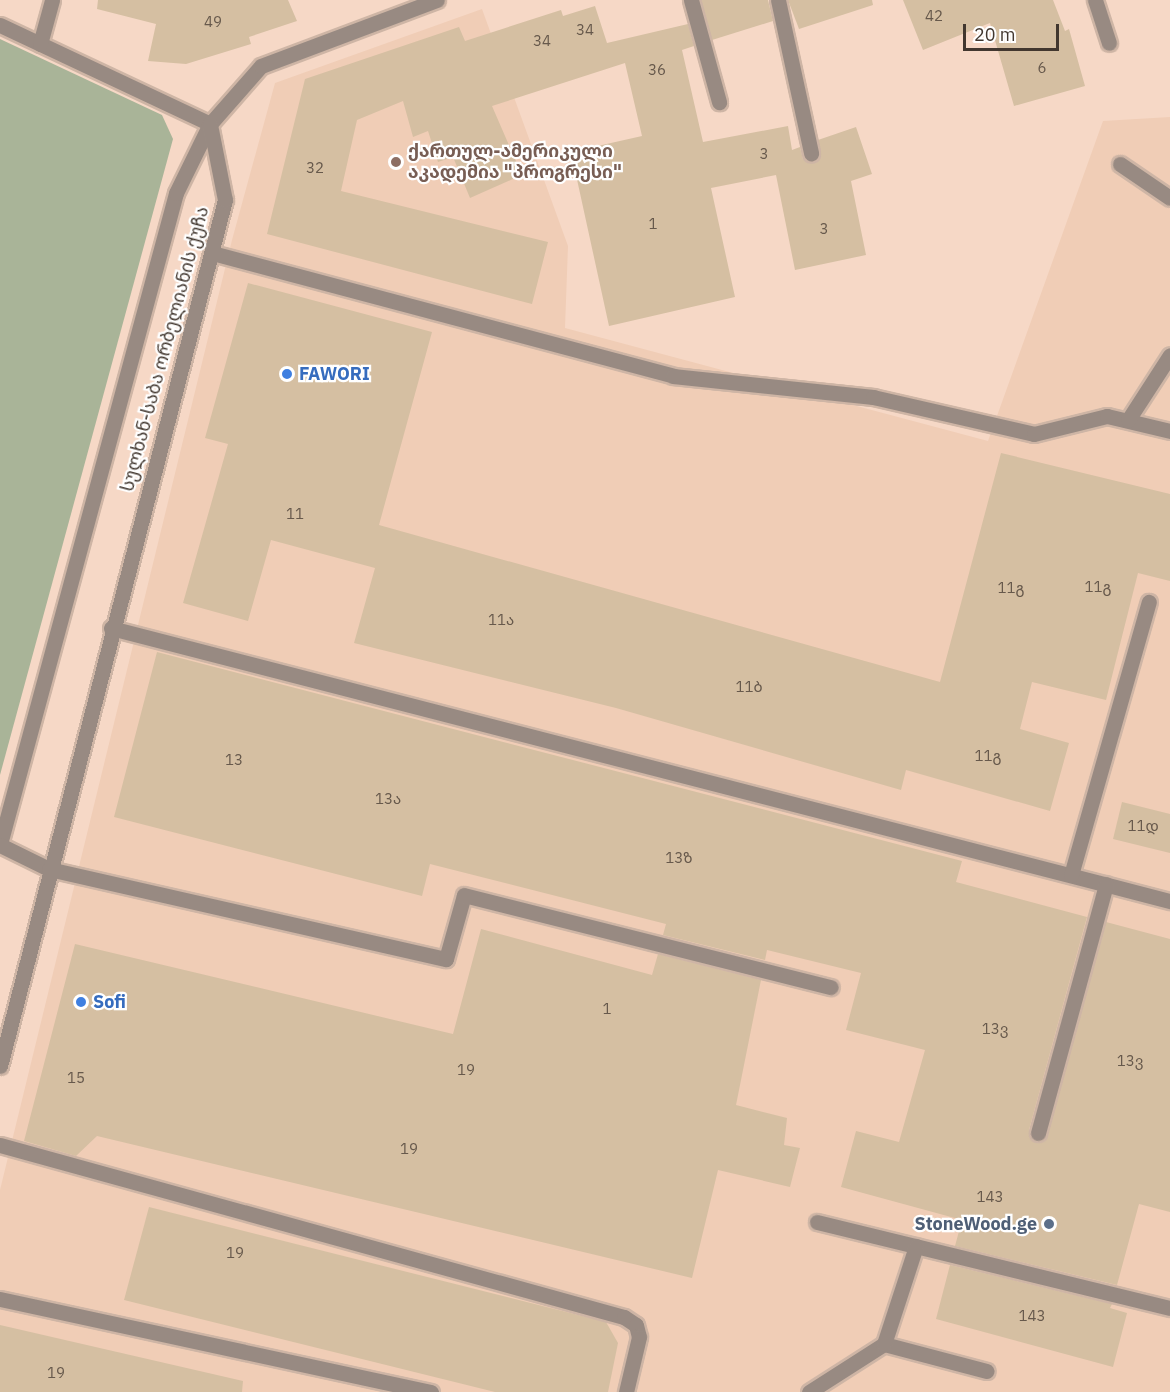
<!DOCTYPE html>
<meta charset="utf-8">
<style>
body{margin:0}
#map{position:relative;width:1170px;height:1392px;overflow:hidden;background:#f6d8c6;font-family:"IBM Plex Sans","Noto Sans Georgian",sans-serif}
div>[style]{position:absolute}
.built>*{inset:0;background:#f0cdb6}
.green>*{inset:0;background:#a9b498}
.building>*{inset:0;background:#d5bfa2}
.roads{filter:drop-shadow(2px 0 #ceb5a5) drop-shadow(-2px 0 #ceb5a5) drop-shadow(0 2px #ceb5a5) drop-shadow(0 -2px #ceb5a5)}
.minor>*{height:15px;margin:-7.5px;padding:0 7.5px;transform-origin:7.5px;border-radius:7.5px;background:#988a82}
.dots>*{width:16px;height:16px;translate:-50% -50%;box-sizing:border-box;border:3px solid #fff;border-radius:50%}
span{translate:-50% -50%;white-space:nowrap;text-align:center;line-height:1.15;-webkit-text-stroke:4.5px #fff;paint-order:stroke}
.number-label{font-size:15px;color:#67594c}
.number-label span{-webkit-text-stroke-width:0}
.education-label{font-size:18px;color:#785e54;font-weight:700}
.left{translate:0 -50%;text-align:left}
.street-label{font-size:18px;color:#42372f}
.shop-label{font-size:18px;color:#366cbe;font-weight:700}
.service-label{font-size:18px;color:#4e5e75;font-weight:700}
.right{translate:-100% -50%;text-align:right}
.scale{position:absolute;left:963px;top:24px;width:96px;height:27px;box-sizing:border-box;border:3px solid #42372f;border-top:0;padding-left:8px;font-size:18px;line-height:21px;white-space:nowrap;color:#42372f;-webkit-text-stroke:4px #fff;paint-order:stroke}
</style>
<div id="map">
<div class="built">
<i style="clip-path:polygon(482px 9px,568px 246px,565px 328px,988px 441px,1103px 121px,1170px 117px,1170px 1392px,0 1392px,0 1190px,232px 240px,275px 83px)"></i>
</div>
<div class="green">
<i style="clip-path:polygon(0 39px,162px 115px,173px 139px,0 775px)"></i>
</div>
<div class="building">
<i style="clip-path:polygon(98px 0,288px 0,297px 21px,249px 37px,251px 44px,186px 64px,148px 61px,156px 24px,97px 9px)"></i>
<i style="clip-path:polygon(701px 0,768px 0,773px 21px,712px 40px)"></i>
<i style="clip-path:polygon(788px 0,872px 0,873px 5px,799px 29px)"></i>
<i style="clip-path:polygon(903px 0,1053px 0,1065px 31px,1069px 29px,1085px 86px,1014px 106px,990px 23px,923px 50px)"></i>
<i style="clip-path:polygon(595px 6px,607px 43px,688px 24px,694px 46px,682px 50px,703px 142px,788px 126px,792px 150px,800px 147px,803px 159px,812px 163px,820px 155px,818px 140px,856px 127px,872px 174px,851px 181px,866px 255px,795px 270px,776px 175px,711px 188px,735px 297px,609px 326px,571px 152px,642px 136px,625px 63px,492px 106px,522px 175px,470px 198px,453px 157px,438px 162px,428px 131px,413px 137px,403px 101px,357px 120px,341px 191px,548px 242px,532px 304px,267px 234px,305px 79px,459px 27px,465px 41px,561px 10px,563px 16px)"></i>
<i style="clip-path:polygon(248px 283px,432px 332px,379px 525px,940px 682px,1001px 453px,1170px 494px,1170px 581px,1138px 573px,1106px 700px,1032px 682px,1020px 729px,1069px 743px,1050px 811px,906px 770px,901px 790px,616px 708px,354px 643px,375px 568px,271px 540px,248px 621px,183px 603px,228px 444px,205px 438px)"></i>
<i style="clip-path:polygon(157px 652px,962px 861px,956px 882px,1087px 917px,1029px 1130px,1035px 1142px,1047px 1136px,1106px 922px,1170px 939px,1170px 1212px,1139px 1204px,1117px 1285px,955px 1246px,962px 1220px,841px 1187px,856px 1131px,899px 1142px,925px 1050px,846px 1030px,861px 973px,767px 950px,765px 960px,663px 935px,666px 924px,430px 864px,422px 896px,114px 817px)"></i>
<i style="clip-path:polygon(1122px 802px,1170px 814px,1170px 853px,1113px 839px)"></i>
<i style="clip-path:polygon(481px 929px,652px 975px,658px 954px,761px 980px,736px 1105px,787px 1118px,784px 1145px,800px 1148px,790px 1187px,718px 1170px,692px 1278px,97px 1136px,76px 1156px,24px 1141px,75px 944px,453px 1034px)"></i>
<i style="clip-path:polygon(149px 1207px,606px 1322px,618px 1343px,608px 1392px,495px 1392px,124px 1300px)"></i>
<i style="clip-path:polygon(950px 1265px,1112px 1304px,1110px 1308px,1127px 1313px,1113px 1367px,936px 1319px)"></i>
<i style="clip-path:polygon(0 1325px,243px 1381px,242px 1392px,0 1392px)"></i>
</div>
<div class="roads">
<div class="minor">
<i style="left:691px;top:0;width:106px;rotate:74.6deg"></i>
<i style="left:778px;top:0;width:157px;rotate:77.8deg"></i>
<i style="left:1095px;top:0;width:45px;rotate:72deg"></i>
<i style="left:0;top:25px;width:232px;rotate:25.2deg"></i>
<i style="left:40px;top:44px;width:46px;rotate:-74.7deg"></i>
<i style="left:1120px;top:164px;width:60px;rotate:34.2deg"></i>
<i style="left:212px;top:253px;width:477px;rotate:14.9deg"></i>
<i style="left:673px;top:376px;width:201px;rotate:6deg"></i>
<i style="left:873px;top:397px;width:165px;rotate:12.9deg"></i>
<i style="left:1034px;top:434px;width:75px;rotate:-13.9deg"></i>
<i style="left:1107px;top:416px;width:65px;rotate:13.4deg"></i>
<i style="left:1128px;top:420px;width:77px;rotate:-57.1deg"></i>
<i style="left:111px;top:628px;width:1094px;rotate:14.46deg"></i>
<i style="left:0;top:844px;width:674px;rotate:-74.87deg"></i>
<i style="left:176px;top:193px;width:77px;rotate:-63.8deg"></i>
<i style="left:210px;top:124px;width:77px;rotate:-48.7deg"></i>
<i style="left:261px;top:66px;width:188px;rotate:-20.6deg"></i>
<i style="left:0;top:845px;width:55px;rotate:26.1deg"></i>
<i style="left:49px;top:869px;width:407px;rotate:12.8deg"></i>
<i style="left:446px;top:959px;width:66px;rotate:-74.3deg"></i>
<i style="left:464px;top:895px;width:378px;rotate:14.1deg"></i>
<i style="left:1071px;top:875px;width:284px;rotate:-74.1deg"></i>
<i style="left:0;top:1066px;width:895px;rotate:-75.44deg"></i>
<i style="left:225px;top:200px;width:77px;rotate:-101.2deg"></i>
<i style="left:1038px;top:1133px;width:258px;rotate:-74.7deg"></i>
<i style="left:0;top:1145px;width:647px;rotate:15.41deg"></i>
<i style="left:624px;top:1317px;width:14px;rotate:34deg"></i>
<i style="left:636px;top:1325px;width:12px;rotate:76deg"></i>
<i style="left:639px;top:1337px;width:57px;rotate:103.3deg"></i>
<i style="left:817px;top:1222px;width:363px;rotate:13.7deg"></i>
<i style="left:0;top:1299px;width:441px;rotate:12.2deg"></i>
<i style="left:884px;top:1344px;width:106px;rotate:14.8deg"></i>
<i style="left:809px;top:1392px;width:89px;rotate:-32.6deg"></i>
<i style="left:884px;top:1344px;width:103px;rotate:-71.9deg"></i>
</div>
</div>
<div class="dots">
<i style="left:396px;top:162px;background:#8d6e63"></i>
<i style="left:287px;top:374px;background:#3f7fe0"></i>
<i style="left:81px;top:1002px;background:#3f7fe0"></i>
<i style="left:1049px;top:1224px;background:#5c6f8a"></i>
</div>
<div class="number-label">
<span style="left:934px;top:16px">42</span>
<span style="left:213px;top:22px">49</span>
<span style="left:585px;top:30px">34</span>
<span style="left:542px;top:41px">34</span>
<span style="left:1042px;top:68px">6</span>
<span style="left:657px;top:70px">36</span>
<span style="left:764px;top:154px">3</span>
<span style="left:315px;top:168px">32</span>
<span style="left:653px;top:224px">1</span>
<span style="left:824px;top:229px">3</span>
<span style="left:295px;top:514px">11</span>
<span style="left:1098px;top:587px">11გ</span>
<span style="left:1011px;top:588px">11გ</span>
<span style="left:501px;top:620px">11ა</span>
<span style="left:749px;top:687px">11ბ</span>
<span style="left:988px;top:756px">11გ</span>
<span style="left:234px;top:760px">13</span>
<span style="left:388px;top:799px">13ა</span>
<span style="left:1143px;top:826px">11დ</span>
<span style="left:679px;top:858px">13ზ</span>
<span style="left:607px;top:1009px">1</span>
<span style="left:995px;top:1029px">13ვ</span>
<span style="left:1130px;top:1061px">13ვ</span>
<span style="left:466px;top:1070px">19</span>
<span style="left:76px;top:1078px">15</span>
<span style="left:409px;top:1149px">19</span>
<span style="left:990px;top:1197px">143</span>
<span style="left:235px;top:1253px">19</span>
<span style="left:1032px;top:1316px">143</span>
<span style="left:56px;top:1373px">19</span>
</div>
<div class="education-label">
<span class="left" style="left:408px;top:162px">ქართულ-ამერიკული<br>აკადემია "პროგრესი"</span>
</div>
<div class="street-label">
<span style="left:165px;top:349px;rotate:-75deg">სულხან-საბა ორბელიანის ქუჩა</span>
</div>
<div class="shop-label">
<span class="left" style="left:299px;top:374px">FAWORI</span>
<span class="left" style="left:93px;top:1002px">Sofi</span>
</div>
<div class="service-label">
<span class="right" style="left:1037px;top:1224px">StoneWood.ge</span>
</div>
<div class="scale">20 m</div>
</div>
